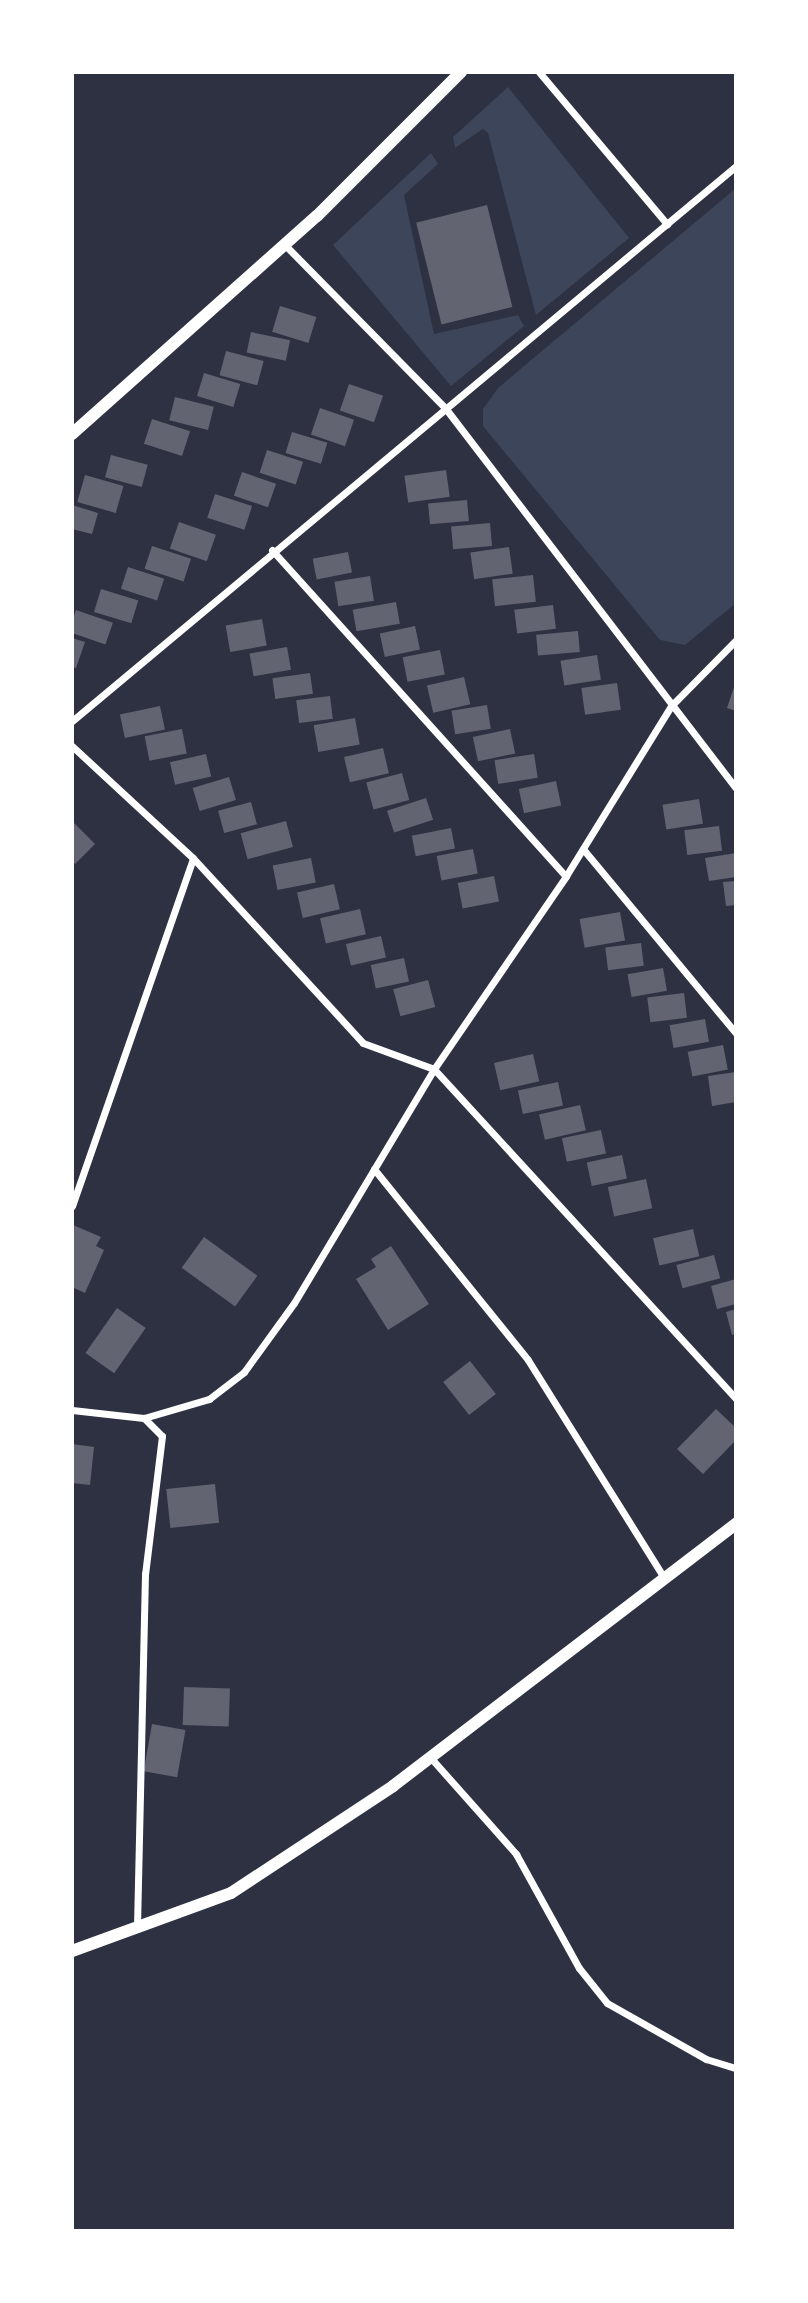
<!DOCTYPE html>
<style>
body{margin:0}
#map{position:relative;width:808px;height:2303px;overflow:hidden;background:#2d3142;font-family:Georgia,serif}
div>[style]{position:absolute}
.green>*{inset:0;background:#3c4559}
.building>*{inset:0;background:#626471;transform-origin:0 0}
.minor>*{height:7px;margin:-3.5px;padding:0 3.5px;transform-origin:3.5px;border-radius:3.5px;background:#fff}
.tertiary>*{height:12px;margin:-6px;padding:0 6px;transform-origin:6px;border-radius:6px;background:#fff}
span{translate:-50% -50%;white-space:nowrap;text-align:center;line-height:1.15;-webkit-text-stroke:5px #fff;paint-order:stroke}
.frame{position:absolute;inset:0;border:74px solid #fff;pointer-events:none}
</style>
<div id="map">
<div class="green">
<i style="clip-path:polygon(508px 87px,629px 238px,536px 315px,488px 133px,483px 129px,455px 148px,453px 137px)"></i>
<i style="clip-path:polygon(431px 153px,438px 164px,404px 195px,434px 334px,518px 315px,524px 326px,451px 386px,333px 245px)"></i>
<i style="clip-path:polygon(736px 188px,736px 603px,685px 645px,660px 640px,483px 426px,483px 409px,498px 388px)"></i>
</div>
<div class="building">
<i style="left:487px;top:205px;width:105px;height:73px;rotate:76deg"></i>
<i style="left:280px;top:306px;width:38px;height:27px;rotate:17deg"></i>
<i style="left:251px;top:332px;width:40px;height:21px;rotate:12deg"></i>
<i style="left:226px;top:351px;width:39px;height:25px;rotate:15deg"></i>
<i style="left:204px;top:373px;width:38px;height:24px;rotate:17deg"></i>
<i style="left:349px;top:384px;width:36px;height:28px;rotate:19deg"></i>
<i style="left:175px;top:397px;width:40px;height:24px;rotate:14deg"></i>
<i style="left:320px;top:408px;width:36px;height:28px;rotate:19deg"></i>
<i style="left:152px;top:419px;width:40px;height:26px;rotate:18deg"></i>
<i style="left:292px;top:432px;width:37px;height:22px;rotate:17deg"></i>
<i style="left:267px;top:450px;width:38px;height:24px;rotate:18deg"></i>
<i style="left:111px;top:455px;width:38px;height:23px;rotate:15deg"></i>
<i style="left:446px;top:470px;width:27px;height:42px;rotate:82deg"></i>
<i style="left:242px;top:472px;width:36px;height:25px;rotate:19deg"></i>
<i style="left:85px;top:475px;width:40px;height:28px;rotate:16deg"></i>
<i style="left:215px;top:494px;width:39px;height:25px;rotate:18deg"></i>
<i style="left:467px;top:500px;width:21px;height:39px;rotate:85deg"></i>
<i style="clip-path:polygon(72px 505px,98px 513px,92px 534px,72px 529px)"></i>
<i style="left:179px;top:522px;width:39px;height:28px;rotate:19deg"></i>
<i style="left:490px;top:523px;width:23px;height:39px;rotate:85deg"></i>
<i style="left:152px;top:546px;width:41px;height:24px;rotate:18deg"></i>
<i style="left:509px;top:547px;width:27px;height:39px;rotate:82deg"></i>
<i style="left:348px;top:552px;width:21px;height:36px;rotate:79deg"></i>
<i style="left:128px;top:567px;width:38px;height:23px;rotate:18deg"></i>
<i style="left:533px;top:575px;width:27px;height:41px;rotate:84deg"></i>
<i style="left:370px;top:576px;width:25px;height:36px;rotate:81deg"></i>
<i style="left:101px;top:589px;width:39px;height:24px;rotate:17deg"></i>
<i style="left:396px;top:602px;width:22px;height:44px;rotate:80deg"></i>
<i style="left:553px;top:605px;width:24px;height:39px;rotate:83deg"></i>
<i style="left:76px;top:610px;width:39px;height:23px;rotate:19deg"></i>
<i style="left:262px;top:619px;width:27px;height:37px;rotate:80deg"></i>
<i style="left:415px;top:626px;width:24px;height:36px;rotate:78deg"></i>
<i style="left:578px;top:631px;width:21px;height:42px;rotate:85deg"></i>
<i style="clip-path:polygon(72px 638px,85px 642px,76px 668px,72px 667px)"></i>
<i style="left:287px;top:647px;width:23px;height:38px;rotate:80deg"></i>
<i style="left:440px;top:650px;width:25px;height:38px;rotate:79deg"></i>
<i style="left:597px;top:655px;width:25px;height:37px;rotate:81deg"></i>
<i style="left:310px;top:673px;width:21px;height:38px;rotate:82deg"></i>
<i style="left:464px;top:677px;width:28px;height:38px;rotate:77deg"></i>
<i style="clip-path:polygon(736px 681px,736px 711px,727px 708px)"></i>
<i style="left:617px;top:683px;width:27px;height:36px;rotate:82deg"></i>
<i style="left:330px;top:696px;width:23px;height:34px;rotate:83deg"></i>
<i style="left:487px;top:705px;width:24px;height:36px;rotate:81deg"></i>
<i style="left:160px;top:706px;width:24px;height:41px;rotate:78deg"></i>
<i style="left:355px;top:718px;width:27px;height:42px;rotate:80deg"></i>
<i style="left:182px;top:729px;width:25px;height:38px;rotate:79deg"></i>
<i style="left:510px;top:729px;width:25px;height:38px;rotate:78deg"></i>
<i style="left:383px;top:748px;width:26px;height:40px;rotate:77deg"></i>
<i style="left:206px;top:754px;width:23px;height:37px;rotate:77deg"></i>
<i style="left:534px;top:754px;width:24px;height:40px;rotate:81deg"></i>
<i style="left:402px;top:773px;width:28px;height:37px;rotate:75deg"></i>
<i style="left:229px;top:777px;width:24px;height:38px;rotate:73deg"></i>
<i style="left:556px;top:781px;width:25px;height:38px;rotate:78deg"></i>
<i style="left:426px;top:798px;width:23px;height:41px;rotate:72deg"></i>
<i style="left:699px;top:799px;width:25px;height:37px;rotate:81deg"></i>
<i style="left:251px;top:802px;width:23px;height:34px;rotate:75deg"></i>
<i style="clip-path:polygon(72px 821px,95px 844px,75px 864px,72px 860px)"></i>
<i style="left:286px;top:821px;width:27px;height:47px;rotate:75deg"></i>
<i style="left:719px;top:826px;width:25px;height:35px;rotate:83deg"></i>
<i style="left:451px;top:828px;width:21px;height:40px;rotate:79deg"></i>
<i style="left:473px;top:849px;width:25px;height:37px;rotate:79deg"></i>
<i style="clip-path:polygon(736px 853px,736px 877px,709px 881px,705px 858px)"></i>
<i style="left:311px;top:858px;width:25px;height:39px;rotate:79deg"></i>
<i style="left:494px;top:876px;width:26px;height:37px;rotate:79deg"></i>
<i style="clip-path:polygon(736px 881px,736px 905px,726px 906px,723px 882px)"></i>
<i style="left:334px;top:884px;width:26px;height:38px;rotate:77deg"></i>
<i style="left:360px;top:909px;width:26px;height:41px;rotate:77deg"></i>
<i style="left:620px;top:912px;width:29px;height:41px;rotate:80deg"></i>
<i style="left:381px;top:936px;width:22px;height:36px;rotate:77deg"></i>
<i style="left:641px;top:943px;width:23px;height:36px;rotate:83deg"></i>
<i style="left:404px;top:958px;width:24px;height:34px;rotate:78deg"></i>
<i style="left:663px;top:968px;width:23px;height:36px;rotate:80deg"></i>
<i style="left:428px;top:980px;width:28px;height:36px;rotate:75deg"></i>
<i style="left:684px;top:993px;width:25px;height:37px;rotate:83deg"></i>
<i style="left:705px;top:1019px;width:23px;height:36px;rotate:80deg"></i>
<i style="left:723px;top:1045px;width:25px;height:36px;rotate:79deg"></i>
<i style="left:533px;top:1054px;width:28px;height:40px;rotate:77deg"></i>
<i style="clip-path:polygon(736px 1072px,736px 1102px,712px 1106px,708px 1076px)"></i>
<i style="left:558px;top:1082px;width:24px;height:41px;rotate:78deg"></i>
<i style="left:580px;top:1105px;width:26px;height:42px;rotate:77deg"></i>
<i style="left:601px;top:1130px;width:24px;height:40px;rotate:78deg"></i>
<i style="left:622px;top:1155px;width:24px;height:36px;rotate:78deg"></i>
<i style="left:646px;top:1179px;width:30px;height:39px;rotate:78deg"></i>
<i style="clip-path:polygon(73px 1225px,101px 1237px,96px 1246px,104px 1250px,85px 1293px,72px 1287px)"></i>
<i style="left:693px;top:1229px;width:28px;height:41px;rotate:77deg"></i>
<i style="left:204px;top:1237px;width:66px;height:38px;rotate:36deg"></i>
<i style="clip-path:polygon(391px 1246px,429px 1304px,388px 1330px,356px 1279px,376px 1267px,371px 1259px)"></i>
<i style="left:714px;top:1255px;width:24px;height:39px;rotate:75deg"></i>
<i style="clip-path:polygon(736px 1279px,736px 1304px,717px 1309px,711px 1286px)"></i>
<i style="left:117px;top:1308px;width:35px;height:55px;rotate:35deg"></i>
<i style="clip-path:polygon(736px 1309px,736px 1334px,732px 1335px,726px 1312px)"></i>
<i style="left:470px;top:1361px;width:42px;height:34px;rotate:52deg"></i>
<i style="clip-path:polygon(716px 1409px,736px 1428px,736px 1440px,703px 1474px,677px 1449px)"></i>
<i style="clip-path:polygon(72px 1444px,94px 1447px,90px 1485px,72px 1483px)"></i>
<i style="left:215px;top:1484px;width:39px;height:49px;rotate:84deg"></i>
<i style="left:184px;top:1687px;width:46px;height:38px;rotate:2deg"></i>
<i style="left:152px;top:1724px;width:34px;height:48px;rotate:10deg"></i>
</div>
<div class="minor">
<i style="left:539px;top:72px;width:199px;rotate:49.9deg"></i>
<i style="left:285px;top:245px;width:230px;rotate:45.5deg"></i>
<i style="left:446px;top:409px;width:477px;rotate:52.6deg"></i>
<i style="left:272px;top:550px;width:439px;rotate:48deg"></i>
<i style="left:72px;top:721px;width:865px;rotate:-39.89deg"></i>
<i style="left:72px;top:746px;width:165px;rotate:42.8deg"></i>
<i style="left:193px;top:858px;width:251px;rotate:47.4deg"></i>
<i style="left:363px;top:1043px;width:76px;rotate:20.1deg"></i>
<i style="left:434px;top:1069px;width:447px;rotate:47.5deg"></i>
<i style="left:583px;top:849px;width:239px;rotate:50.3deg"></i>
<i style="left:374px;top:1169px;width:245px;rotate:51.1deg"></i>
<i style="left:528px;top:1360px;width:258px;rotate:58deg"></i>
<i style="left:72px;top:1206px;width:368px;rotate:-70.8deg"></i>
<i style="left:72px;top:1410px;width:72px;rotate:6.3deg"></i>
<i style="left:144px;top:1418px;width:25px;rotate:45deg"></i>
<i style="left:162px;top:1436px;width:139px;rotate:97deg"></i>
<i style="left:145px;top:1574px;width:353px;rotate:91.3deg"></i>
<i style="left:144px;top:1418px;width:68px;rotate:-16.3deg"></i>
<i style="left:209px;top:1399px;width:44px;rotate:-37.6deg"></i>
<i style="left:244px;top:1372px;width:85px;rotate:-54.1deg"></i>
<i style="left:294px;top:1303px;width:273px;rotate:-59.1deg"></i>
<i style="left:434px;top:1069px;width:234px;rotate:-55.6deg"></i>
<i style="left:566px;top:876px;width:200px;rotate:-58.3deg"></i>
<i style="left:671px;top:706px;width:93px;rotate:-45.4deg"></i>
<i style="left:430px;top:1757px;width:130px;rotate:48.4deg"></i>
<i style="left:516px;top:1854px;width:130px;rotate:61.1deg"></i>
<i style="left:579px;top:1968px;width:45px;rotate:51.3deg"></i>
<i style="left:607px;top:2003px;width:114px;rotate:29.5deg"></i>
<i style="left:706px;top:2059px;width:31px;rotate:17deg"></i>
</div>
<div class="tertiary">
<i style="left:72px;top:434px;width:328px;rotate:-41.7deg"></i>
<i style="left:317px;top:216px;width:204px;rotate:-45deg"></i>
<i style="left:72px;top:1951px;width:169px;rotate:-20deg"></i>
<i style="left:231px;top:1893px;width:194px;rotate:-33.4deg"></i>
<i style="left:393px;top:1786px;width:432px;rotate:-37.4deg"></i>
</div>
<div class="frame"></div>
</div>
